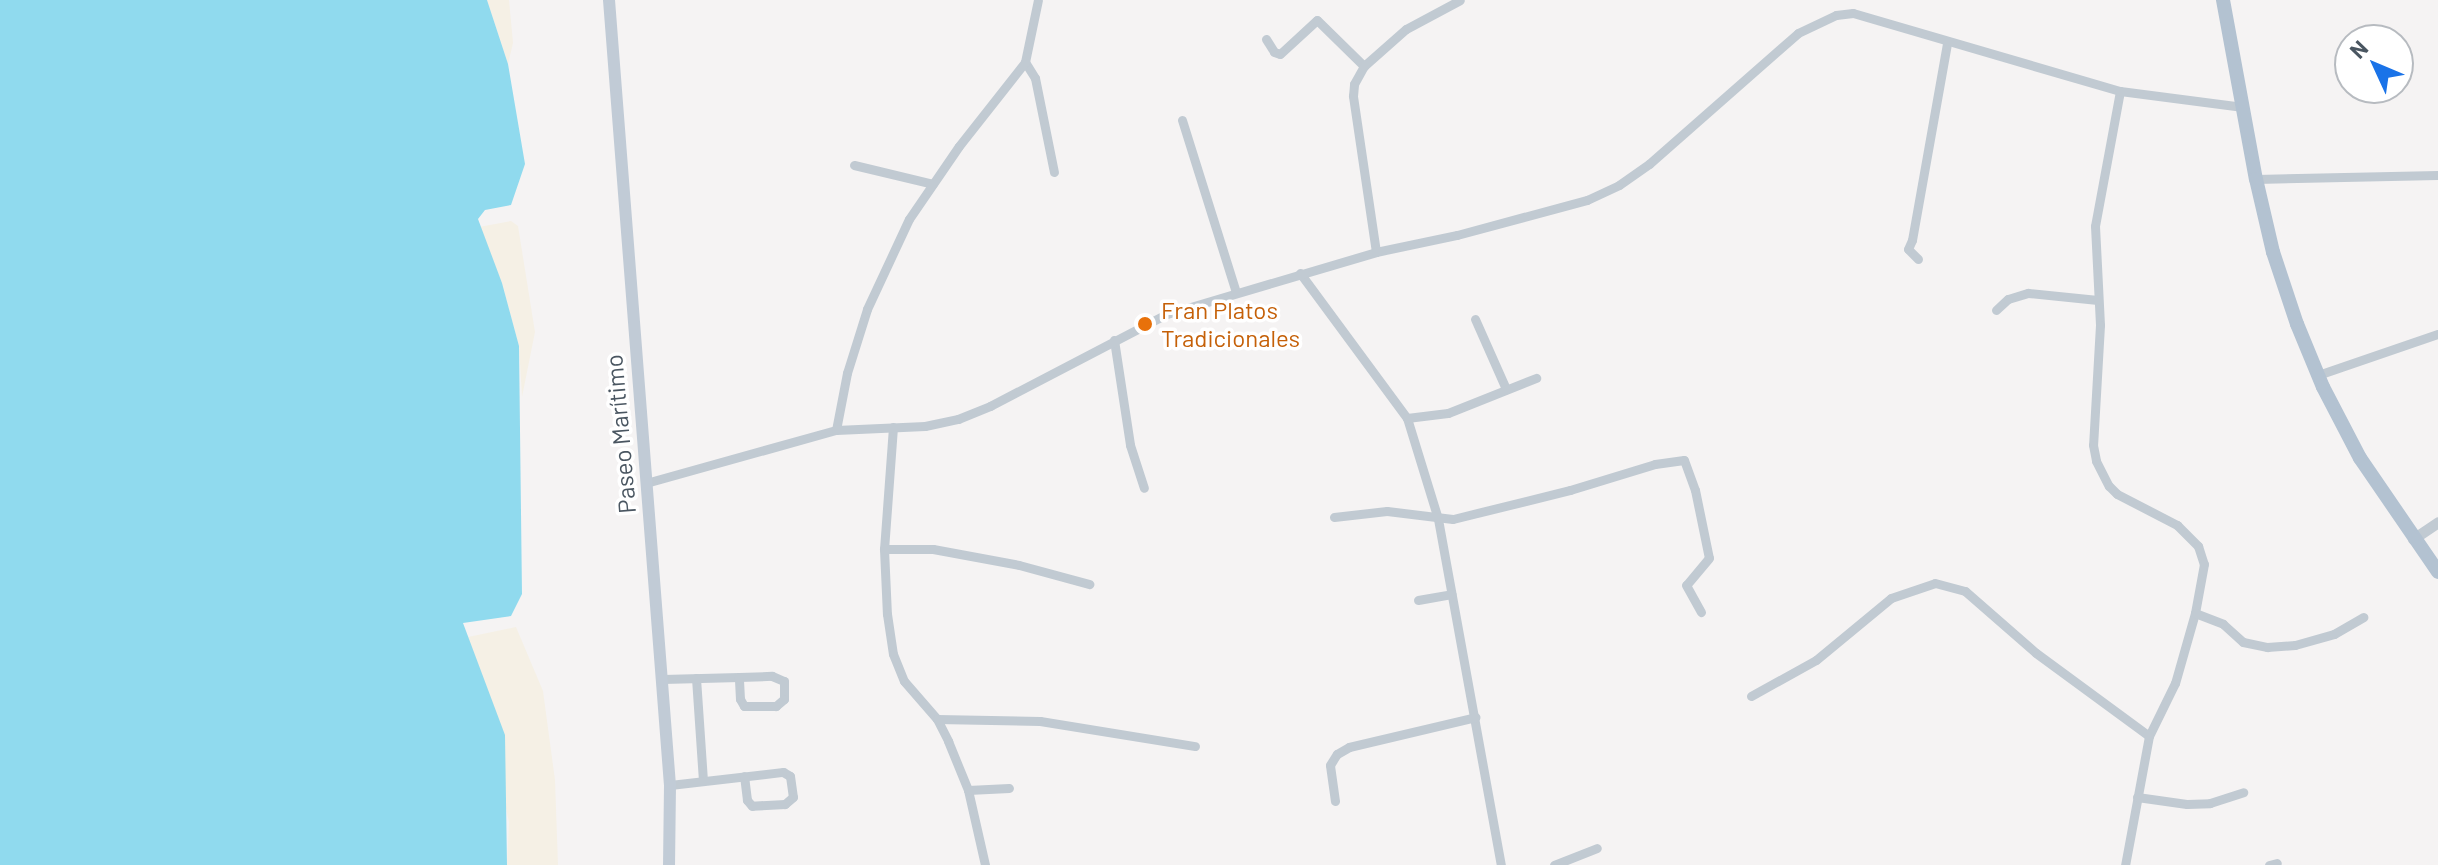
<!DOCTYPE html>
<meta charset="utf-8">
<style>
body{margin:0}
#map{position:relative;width:2438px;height:865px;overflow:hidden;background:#f5f3f3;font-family:Barlow,sans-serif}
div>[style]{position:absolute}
.sand>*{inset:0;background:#f5f0e5}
.water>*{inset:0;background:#90daee}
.minor>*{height:9px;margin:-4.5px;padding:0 4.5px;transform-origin:4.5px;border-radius:4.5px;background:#c1cad2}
.tertiary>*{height:11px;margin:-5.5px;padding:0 5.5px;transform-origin:5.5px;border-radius:5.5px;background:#c1cad2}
.secondary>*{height:12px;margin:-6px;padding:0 6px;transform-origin:6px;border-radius:6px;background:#c1cbd6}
.primary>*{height:14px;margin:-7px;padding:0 7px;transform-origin:7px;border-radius:7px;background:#b3c2d1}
.dots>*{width:22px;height:22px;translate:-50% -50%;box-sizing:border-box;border:4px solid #fff;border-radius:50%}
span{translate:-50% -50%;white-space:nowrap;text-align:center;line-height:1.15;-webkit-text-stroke:7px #fff;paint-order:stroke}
.food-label{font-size:24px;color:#c56008}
.left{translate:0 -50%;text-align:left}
.street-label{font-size:24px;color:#4a5661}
.north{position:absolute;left:2334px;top:24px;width:80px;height:80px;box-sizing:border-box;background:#fff;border:2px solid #b7bbc0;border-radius:50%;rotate:314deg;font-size:22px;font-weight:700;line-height:32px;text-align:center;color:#4a5661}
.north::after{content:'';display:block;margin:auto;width:28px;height:36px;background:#1a73e8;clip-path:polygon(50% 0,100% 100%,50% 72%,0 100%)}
</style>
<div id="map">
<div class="sand">
<i style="clip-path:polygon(487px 0,509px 0,513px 43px,508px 64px)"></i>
<i style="clip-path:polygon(511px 221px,518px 226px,535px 332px,522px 397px,519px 346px,502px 283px,479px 227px)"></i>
<i style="clip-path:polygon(516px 627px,543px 691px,555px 780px,558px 865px,507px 865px,509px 822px,468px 637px)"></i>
</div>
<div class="water">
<i style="clip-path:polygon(0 0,487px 0,508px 64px,525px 164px,511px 205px,485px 210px,478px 219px,502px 283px,519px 346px,522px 594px,511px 616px,463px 623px,505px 735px,507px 865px,0 865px)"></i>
</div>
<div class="minor">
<i style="left:1266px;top:39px;width:15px;rotate:58deg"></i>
<i style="left:1274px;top:52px;width:6px;rotate:18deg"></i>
<i style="left:1280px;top:54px;width:50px;rotate:-42.6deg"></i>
<i style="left:1317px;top:20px;width:66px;rotate:44.4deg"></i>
<i style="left:1025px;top:62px;width:19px;rotate:58deg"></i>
<i style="left:1035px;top:78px;width:96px;rotate:78.6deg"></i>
<i style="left:2120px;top:91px;width:137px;rotate:100.5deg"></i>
<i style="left:2095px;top:226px;width:99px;rotate:87.1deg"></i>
<i style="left:2100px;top:325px;width:120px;rotate:93.3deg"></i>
<i style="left:2093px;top:445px;width:16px;rotate:79deg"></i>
<i style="left:2096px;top:461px;width:28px;rotate:63deg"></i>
<i style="left:2109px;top:486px;width:11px;rotate:45deg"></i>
<i style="left:2117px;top:494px;width:68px;rotate:27.3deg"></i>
<i style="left:2177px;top:525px;width:30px;rotate:45deg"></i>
<i style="left:2198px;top:546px;width:19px;rotate:72deg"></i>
<i style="left:2204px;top:564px;width:50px;rotate:100.4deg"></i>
<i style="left:2195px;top:613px;width:73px;rotate:105.9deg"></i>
<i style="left:2175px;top:683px;width:59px;rotate:116.1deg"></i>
<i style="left:2149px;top:736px;width:131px;rotate:100.5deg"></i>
<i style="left:1182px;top:120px;width:180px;rotate:72.6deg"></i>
<i style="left:854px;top:165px;width:81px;rotate:13.5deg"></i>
<i style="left:2256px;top:179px;width:182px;rotate:-1.3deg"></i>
<i style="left:1376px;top:252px;width:158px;rotate:-98.4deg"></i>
<i style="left:1353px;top:96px;width:12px;rotate:-85deg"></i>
<i style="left:1354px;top:84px;width:21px;rotate:-61deg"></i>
<i style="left:1364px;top:66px;width:56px;rotate:-41.4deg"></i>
<i style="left:1406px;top:29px;width:61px;rotate:-28.2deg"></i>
<i style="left:1918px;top:259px;width:14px;rotate:-135deg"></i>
<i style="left:1908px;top:249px;width:10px;rotate:-66deg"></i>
<i style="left:1912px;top:240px;width:200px;rotate:-79.9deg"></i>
<i style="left:1300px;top:273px;width:180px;rotate:53.6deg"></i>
<i style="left:1407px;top:418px;width:106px;rotate:72.9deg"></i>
<i style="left:1438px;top:519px;width:352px;rotate:79.7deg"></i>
<i style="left:1996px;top:310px;width:16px;rotate:-43deg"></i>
<i style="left:2008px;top:299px;width:21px;rotate:-17deg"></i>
<i style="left:2028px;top:293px;width:70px;rotate:5.7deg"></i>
<i style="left:1475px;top:319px;width:77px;rotate:66.1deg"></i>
<i style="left:1114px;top:340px;width:106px;rotate:81.3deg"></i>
<i style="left:1130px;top:445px;width:45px;rotate:72deg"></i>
<i style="left:2318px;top:375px;width:127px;rotate:-18.9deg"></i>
<i style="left:1407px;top:418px;width:41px;rotate:-7deg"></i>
<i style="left:1448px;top:413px;width:95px;rotate:-21.7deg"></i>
<i style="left:893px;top:427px;width:122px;rotate:94.2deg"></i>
<i style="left:884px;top:549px;width:65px;rotate:87.4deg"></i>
<i style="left:887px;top:614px;width:40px;rotate:81.5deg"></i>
<i style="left:893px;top:654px;width:29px;rotate:68deg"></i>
<i style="left:904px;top:681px;width:50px;rotate:49deg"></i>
<i style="left:937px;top:719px;width:25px;rotate:63deg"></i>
<i style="left:948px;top:741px;width:53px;rotate:67.8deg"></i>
<i style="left:968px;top:790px;width:77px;rotate:77.2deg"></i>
<i style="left:836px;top:430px;width:58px;rotate:-79.1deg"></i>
<i style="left:847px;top:373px;width:67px;rotate:-72.6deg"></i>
<i style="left:867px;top:309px;width:99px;rotate:-65deg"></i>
<i style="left:909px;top:219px;width:88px;rotate:-55.6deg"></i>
<i style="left:959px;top:146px;width:107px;rotate:-51.8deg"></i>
<i style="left:1025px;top:62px;width:63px;rotate:-78.2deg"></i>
<i style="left:646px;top:483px;width:197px;rotate:-15.6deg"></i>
<i style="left:836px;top:430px;width:89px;rotate:-2.6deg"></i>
<i style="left:925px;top:426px;width:34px;rotate:-12deg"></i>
<i style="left:958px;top:419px;width:35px;rotate:-22deg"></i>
<i style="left:990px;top:406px;width:199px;rotate:-27.5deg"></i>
<i style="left:1167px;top:314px;width:218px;rotate:-16.5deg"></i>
<i style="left:1376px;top:252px;width:83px;rotate:-11.9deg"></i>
<i style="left:1457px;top:235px;width:135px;rotate:-15.1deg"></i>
<i style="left:1587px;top:200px;width:35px;rotate:-25deg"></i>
<i style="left:1619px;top:185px;width:37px;rotate:-35deg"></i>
<i style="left:1649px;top:164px;width:198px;rotate:-41.3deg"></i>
<i style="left:1798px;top:33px;width:42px;rotate:-25.3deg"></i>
<i style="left:1836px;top:15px;width:17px;rotate:-7deg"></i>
<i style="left:1853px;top:13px;width:278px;rotate:16.3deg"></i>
<i style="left:2120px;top:91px;width:124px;rotate:7.4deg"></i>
<i style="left:1334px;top:517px;width:53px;rotate:-6.5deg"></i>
<i style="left:1387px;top:511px;width:66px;rotate:6.9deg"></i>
<i style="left:1453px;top:519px;width:121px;rotate:-13.9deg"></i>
<i style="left:1570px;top:490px;width:89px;rotate:-17deg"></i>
<i style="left:1655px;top:464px;width:29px;rotate:-8deg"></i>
<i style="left:1684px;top:460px;width:32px;rotate:70deg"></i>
<i style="left:1695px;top:490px;width:69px;rotate:78.4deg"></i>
<i style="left:1709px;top:558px;width:35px;rotate:130deg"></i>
<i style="left:1686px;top:585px;width:31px;rotate:61deg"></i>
<i style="left:884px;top:549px;width:49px"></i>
<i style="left:933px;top:549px;width:87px;rotate:10.5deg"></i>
<i style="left:1019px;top:565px;width:73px;rotate:15.2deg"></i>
<i style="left:1418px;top:600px;width:34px;rotate:-10deg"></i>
<i style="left:2195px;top:613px;width:30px;rotate:21deg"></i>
<i style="left:2223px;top:624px;width:27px;rotate:42deg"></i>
<i style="left:2243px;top:642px;width:25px;rotate:12deg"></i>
<i style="left:2267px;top:647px;width:28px;rotate:-4deg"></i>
<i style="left:2295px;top:645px;width:41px;rotate:-15.8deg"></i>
<i style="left:2334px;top:634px;width:34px;rotate:-30deg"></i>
<i style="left:696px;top:678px;width:103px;rotate:86.1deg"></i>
<i style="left:663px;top:679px;width:76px;rotate:-1.5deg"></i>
<i style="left:739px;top:677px;width:33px;rotate:-2deg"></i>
<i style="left:772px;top:676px;width:13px;rotate:23deg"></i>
<i style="left:784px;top:681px;width:18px;rotate:90deg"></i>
<i style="left:784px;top:699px;width:11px;rotate:139deg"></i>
<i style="left:776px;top:706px;width:32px;rotate:180deg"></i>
<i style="left:744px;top:706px;width:8px;rotate:-120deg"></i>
<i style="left:740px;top:699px;width:22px;rotate:-93deg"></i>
<i style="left:1751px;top:696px;width:74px;rotate:-29deg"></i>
<i style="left:1816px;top:660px;width:97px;rotate:-39.6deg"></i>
<i style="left:1891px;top:598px;width:46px;rotate:-18.8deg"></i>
<i style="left:1935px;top:583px;width:31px;rotate:15deg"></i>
<i style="left:1965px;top:591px;width:94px;rotate:41.1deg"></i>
<i style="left:2036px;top:653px;width:140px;rotate:36.3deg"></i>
<i style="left:937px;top:719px;width:103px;rotate:1.1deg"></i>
<i style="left:1040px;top:721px;width:157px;rotate:9.2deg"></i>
<i style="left:670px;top:785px;width:114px;rotate:-6.6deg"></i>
<i style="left:783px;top:772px;width:8px;rotate:30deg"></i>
<i style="left:790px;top:776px;width:21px;rotate:82deg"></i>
<i style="left:793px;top:797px;width:11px;rotate:139deg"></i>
<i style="left:785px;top:804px;width:33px;rotate:177deg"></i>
<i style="left:752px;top:806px;width:8px;rotate:-130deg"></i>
<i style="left:747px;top:800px;width:24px;rotate:-97deg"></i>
<i style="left:968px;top:790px;width:41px;rotate:-2.8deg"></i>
<i style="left:2137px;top:797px;width:50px;rotate:8deg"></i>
<i style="left:2187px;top:804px;width:23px;rotate:-2deg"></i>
<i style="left:2210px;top:803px;width:35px;rotate:-18deg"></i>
<i style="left:1335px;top:801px;width:36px;rotate:-98deg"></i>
<i style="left:1330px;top:765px;width:13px;rotate:-58deg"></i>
<i style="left:1337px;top:754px;width:14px;rotate:-30deg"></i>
<i style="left:1349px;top:747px;width:130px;rotate:-13.3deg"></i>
<i style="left:1554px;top:865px;width:46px;rotate:-21.6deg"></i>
<i style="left:2269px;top:865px;width:8px;rotate:-14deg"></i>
</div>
<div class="tertiary">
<i style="left:2413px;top:539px;width:30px;rotate:-34deg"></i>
</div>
<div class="secondary">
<i style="left:609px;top:0;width:787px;rotate:85.56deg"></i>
<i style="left:670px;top:785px;width:80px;rotate:90.7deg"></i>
</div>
<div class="primary">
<i style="left:2223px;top:0;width:182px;rotate:79.6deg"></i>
<i style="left:2256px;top:179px;width:75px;rotate:76.9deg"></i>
<i style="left:2273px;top:252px;width:76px;rotate:71.6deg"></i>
<i style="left:2297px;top:324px;width:68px;rotate:67.6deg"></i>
<i style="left:2323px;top:387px;width:80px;rotate:62.5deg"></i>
<i style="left:2360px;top:458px;width:138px;rotate:55.6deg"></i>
</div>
<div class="dots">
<i style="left:1145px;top:324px;background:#e8710a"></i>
</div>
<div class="food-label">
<span class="left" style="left:1161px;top:324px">Fran Platos<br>Tradicionales</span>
</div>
<div class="street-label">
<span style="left:620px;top:434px;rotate:-95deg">Paseo Marítimo</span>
</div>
<div class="north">N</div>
</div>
